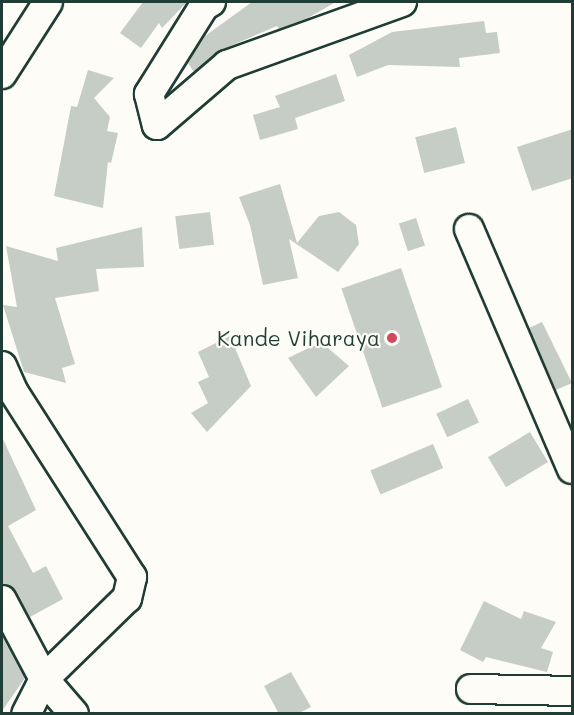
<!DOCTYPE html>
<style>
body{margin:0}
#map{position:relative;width:574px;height:715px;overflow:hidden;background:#fdfcf7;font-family:Mali,sans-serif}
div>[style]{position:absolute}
.building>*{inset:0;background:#c6cdc7;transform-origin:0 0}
.roads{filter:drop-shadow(2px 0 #1f3d34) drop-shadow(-2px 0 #1f3d34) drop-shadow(0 2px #1f3d34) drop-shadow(0 -2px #1f3d34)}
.street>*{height:28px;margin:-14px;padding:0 14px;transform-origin:14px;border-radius:14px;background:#fdfcf7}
.dots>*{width:16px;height:16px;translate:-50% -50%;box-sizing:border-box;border:3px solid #fdfcf7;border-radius:50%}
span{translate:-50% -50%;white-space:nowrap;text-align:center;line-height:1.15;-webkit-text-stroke:4.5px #fdfcf7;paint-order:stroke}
.poi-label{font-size:21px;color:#1f3d34}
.right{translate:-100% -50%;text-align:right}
.frame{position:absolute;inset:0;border:3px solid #1f3d34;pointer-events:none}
</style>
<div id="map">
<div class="building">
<i style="clip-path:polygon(143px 2px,187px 2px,162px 28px,159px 23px,141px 48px,120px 33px)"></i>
<i style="clip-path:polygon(252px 2px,336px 2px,306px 19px,279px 29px,277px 26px,221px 50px,194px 72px,188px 63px,205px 36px)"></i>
<i style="clip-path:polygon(484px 21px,486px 33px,497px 32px,500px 53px,459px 58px,460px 67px,388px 65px,357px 77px,349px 55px,392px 32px)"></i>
<i style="clip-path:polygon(88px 70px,114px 78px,94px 98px,110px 117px,107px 131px,118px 133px,111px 163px,108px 162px,103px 208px,54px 196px,71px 106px,77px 107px)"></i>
<i style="clip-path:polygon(336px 74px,345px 101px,295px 118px,298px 129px,260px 140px,253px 115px,280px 107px,275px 96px)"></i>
<i style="left:456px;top:127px;width:37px;height:42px;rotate:76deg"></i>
<i style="clip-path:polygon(573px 129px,573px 178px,532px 191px,517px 147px)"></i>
<i style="clip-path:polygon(280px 184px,297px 243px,319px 216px,339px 212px,356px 225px,359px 244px,338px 272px,289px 239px,298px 278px,263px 285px,250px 225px,239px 197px)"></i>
<i style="left:210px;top:212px;width:33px;height:35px;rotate:83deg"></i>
<i style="left:416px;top:218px;width:29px;height:18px;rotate:72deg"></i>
<i style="clip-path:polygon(142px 227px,144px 267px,96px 269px,99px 291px,55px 298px,75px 364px,62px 368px,66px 383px,24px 372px,3px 305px,17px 307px,6px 246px,58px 261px,56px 248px)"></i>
<i style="left:401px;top:268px;width:126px;height:63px;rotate:71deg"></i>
<i style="clip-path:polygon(542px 322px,572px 383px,556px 390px,529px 328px)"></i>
<i style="clip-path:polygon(230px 336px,251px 386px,207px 432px,191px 413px,208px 403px,198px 382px,209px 377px,198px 352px)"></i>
<i style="clip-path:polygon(321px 342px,349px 366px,316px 397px,288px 358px)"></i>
<i style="left:468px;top:399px;width:26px;height:35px;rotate:65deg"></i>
<i style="left:530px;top:432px;width:35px;height:49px;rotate:59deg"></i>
<i style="clip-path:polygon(2px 437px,36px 510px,8px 526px,33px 573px,46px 566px,63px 599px,30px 617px,16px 592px,2px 584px)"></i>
<i style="left:433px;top:444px;width:26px;height:68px;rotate:67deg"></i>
<i style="clip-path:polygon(484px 601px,521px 619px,524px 611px,556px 622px,541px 648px,553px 652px,547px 672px,486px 657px,483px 662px,460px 650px)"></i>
<i style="clip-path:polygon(2px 636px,25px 678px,2px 711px)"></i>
<i style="clip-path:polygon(291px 672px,311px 707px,297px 714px,279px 714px,264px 686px)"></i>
</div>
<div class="roads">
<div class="street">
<i style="left:211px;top:2px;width:8px;rotate:150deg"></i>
<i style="left:204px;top:6px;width:104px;rotate:122deg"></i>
<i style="left:149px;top:94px;width:32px;rotate:76deg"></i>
<i style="left:157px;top:125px;width:92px;rotate:-40.6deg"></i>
<i style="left:227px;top:65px;width:186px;rotate:-19.8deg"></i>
<i style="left:2px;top:74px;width:85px;rotate:-57.4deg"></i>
<i style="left:469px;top:229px;width:261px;rotate:66.8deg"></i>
<i style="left:2px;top:366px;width:27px;rotate:66deg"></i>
<i style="left:13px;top:391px;width:221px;rotate:57.4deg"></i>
<i style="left:132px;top:577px;width:22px;rotate:103deg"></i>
<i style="left:127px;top:598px;width:116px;rotate:135.7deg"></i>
<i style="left:44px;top:679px;width:39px;rotate:117deg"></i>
<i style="left:2px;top:600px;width:89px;rotate:62deg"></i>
<i style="left:44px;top:679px;width:46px;rotate:49.4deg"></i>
<i style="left:471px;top:689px;width:101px;rotate:1.1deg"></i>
</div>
</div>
<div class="dots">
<i style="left:392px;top:338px;background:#d1495b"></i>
</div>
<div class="poi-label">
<span class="right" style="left:380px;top:338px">Kande Viharaya</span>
</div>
<div class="frame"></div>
</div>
